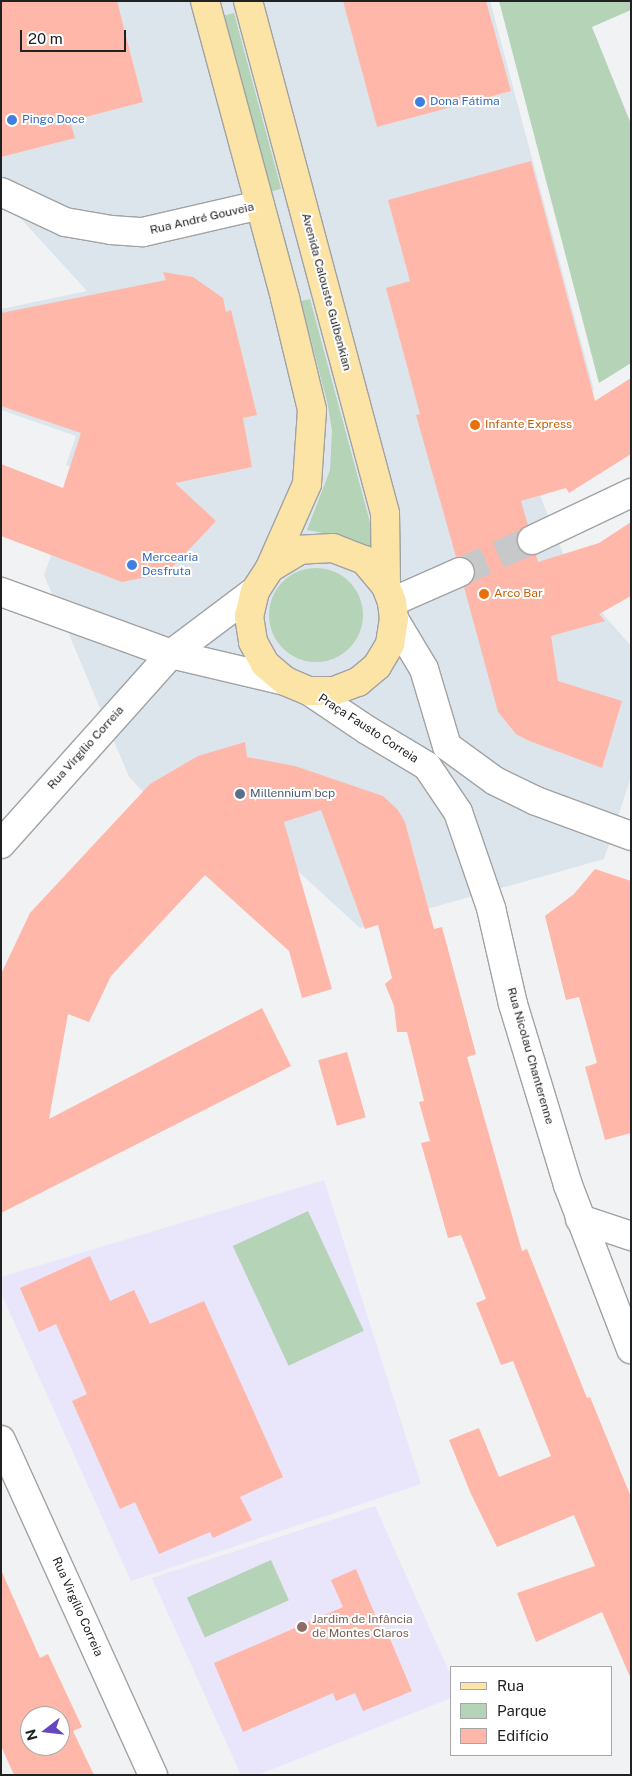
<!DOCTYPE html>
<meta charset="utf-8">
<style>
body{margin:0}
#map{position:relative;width:632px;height:1776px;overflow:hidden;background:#f1f2f4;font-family:"Public Sans",sans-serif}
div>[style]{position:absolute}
.built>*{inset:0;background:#dde5ec}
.education>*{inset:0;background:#e9e5fb}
.green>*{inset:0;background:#b5d4b7;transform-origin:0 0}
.round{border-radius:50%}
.building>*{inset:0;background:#ffb7aa;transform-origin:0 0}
.minor-tunnel>*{height:28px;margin-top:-14px;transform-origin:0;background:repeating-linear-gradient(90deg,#c7c8ca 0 28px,transparent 0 42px)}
.roads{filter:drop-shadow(1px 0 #a1a2a4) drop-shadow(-1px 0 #a1a2a4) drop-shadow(0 1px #a1a2a4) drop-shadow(0 -1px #a1a2a4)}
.minor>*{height:28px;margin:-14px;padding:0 14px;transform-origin:14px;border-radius:14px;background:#fff}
.tertiary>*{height:28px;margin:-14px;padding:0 14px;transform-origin:14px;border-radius:14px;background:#fff}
.primary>*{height:28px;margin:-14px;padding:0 14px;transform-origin:14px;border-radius:14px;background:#fbe4a6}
.dots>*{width:14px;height:14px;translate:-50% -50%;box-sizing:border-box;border:2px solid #fff;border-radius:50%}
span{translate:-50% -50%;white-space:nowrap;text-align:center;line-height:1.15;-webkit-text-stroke:4px #fff;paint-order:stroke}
.shop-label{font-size:12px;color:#366cbe}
.left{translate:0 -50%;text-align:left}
.street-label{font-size:12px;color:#202122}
.food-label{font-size:12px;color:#c56008}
.service-label{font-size:12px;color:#4e5e75}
.education-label{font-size:12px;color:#785e54}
.frame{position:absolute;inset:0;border:2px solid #202122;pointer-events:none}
.legend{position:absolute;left:450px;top:1666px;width:162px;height:90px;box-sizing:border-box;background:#fff;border:1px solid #a6a6a7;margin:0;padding:6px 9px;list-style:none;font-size:15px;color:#202122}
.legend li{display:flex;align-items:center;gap:10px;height:25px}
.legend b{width:25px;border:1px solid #a6a6a7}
.north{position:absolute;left:20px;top:1706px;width:50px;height:50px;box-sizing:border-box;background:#fff;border:1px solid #a6a6a7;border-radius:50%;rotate:254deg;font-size:14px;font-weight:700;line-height:20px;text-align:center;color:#202122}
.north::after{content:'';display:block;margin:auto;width:18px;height:22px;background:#6747c0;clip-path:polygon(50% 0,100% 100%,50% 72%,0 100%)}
.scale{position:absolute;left:20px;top:30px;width:106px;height:22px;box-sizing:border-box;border:2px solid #202122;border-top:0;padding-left:6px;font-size:15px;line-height:18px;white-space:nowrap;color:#202122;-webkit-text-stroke:4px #fff;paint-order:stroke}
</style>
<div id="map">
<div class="built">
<i style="clip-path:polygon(1px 1px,490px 1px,594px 390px,555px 419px,538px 490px,574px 581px,631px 646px,631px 777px,604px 859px,360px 928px,263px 839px,222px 873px,129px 777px,44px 575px,81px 471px,66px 465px,76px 436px,1px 410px,1px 309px,87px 291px,1px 197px)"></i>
</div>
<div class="education">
<i style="clip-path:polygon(324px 1180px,421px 1484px,131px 1581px,1px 1293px,1px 1277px)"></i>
<i style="clip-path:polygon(375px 1506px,451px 1676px,451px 1698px,258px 1775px,241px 1775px,152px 1578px)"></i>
</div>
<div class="green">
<i style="clip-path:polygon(499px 1px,631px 1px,631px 10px,592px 27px,631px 124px,631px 363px,599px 383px)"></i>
<i style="left:234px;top:13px;width:182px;height:10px;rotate:75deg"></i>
<i style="clip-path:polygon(310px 299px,375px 541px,376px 559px,344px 537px,307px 530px,330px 470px,332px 431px,328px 406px,301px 301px)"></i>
<i class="round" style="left:269px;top:568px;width:94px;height:94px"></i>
<i style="left:308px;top:1211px;width:132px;height:83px;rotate:65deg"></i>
<i style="left:271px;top:1560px;width:44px;height:92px;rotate:66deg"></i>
</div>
<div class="building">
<i style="clip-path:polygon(1px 1px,117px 1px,143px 102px,70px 121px,75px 138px,1px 157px)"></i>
<i style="clip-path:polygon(343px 1px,486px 1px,511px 91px,377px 127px)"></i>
<i style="clip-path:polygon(531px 161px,595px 401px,631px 378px,631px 454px,569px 493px,566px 488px,521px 501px,528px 525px,519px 531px,516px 539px,518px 547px,523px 553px,536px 555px,538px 562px,599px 543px,631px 522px,631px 596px,599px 614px,605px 621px,551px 636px,558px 681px,622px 701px,602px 768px,527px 740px,516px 734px,498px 712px,464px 587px,473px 581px,476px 573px,474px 566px,469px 559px,456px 557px,416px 415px,420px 414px,386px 288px,410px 281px,388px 200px)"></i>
<i style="clip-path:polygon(163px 272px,193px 277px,223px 298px,226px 312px,231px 310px,257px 415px,243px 418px,252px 467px,175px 483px,216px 521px,167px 573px,122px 582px,1px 536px,1px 464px,63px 488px,81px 433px,1px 406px,1px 313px,166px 280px)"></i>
<i style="clip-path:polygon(245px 742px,247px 757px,295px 766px,383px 796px,398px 810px,405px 822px,434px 929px,442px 927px,457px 983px,476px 1054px,467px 1057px,522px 1251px,527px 1249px,587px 1398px,590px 1397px,631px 1497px,631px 1679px,602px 1612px,536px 1642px,517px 1593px,595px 1566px,574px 1515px,497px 1547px,471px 1494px,449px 1440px,479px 1428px,499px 1477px,551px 1456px,513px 1361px,501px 1365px,476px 1303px,486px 1299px,461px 1235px,448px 1238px,421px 1143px,430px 1141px,419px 1102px,424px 1101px,407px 1032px,397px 1032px,394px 1006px,385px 984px,392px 978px,378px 925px,365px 929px,321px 810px,284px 822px,332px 989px,302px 998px,289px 951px,205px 875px,111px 976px,89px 1022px,68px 1014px,49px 1119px,262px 1008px,291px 1066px,1px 1213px,1px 974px,30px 913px,150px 784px,198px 756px)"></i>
<i style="clip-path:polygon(595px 869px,631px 881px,631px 1133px,605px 1140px,585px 1067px,597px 1063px,579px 997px,566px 1000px,545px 916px,574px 894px)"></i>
<i style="left:347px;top:1052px;width:68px;height:30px;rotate:74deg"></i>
<i style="clip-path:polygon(90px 1256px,110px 1301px,134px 1290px,150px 1324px,204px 1301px,283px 1477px,240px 1497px,252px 1520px,213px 1538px,210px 1532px,159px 1554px,135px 1502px,120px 1509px,72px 1401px,87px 1394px,56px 1324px,39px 1332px,20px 1288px)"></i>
<i style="clip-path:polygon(356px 1569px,381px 1629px,385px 1627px,412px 1691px,363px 1711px,355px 1693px,336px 1701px,333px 1693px,243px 1732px,214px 1663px,343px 1607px,331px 1580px)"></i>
<i style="clip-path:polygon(evenodd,1px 1570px,40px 1658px,48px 1654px,82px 1727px,73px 1731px,94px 1775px,14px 1775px,1px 1746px,1px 1570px,30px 1716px,60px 1716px,60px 1746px,30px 1746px,30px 1716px)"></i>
</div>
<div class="minor-tunnel">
<i style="left:460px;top:572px;width:79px;rotate:-24deg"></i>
</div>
<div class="roads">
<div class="minor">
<i style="left:1px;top:192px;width:71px;rotate:25.1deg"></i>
<i style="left:65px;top:222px;width:47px;rotate:9.9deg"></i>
<i style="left:111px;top:230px;width:32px;rotate:4deg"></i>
<i style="left:143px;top:232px;width:120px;rotate:-13deg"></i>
<i style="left:532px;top:540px;width:110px;rotate:-25.4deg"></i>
<i style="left:1px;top:592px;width:181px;rotate:20deg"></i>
<i style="left:171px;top:654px;width:117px;rotate:13.3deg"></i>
<i style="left:392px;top:602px;width:74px;rotate:-23.8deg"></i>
<i style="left:394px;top:619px;width:58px;rotate:59deg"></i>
<i style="left:424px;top:669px;width:80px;rotate:73.4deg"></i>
<i style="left:447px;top:746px;width:59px;rotate:36.1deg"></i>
<i style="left:495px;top:781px;width:46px;rotate:26deg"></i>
<i style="left:536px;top:801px;width:101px;rotate:20.2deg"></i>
<i style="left:1px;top:844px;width:255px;rotate:-48.2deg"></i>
<i style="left:171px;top:654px;width:105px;rotate:-36.9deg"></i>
<i style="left:580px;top:1219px;width:54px;rotate:18.4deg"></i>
<i style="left:1px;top:1440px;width:368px;rotate:65.6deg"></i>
</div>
<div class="tertiary">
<i style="left:309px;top:691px;width:70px;rotate:33.9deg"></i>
<i style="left:367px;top:730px;width:70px;rotate:31deg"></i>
<i style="left:427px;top:766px;width:55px;rotate:56deg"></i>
<i style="left:458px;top:812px;width:102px;rotate:71deg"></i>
<i style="left:491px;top:908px;width:98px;rotate:77.1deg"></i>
<i style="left:513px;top:1004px;width:189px;rotate:73.1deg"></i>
<i style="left:568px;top:1185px;width:176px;rotate:69deg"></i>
</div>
<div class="primary">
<i style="left:205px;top:1px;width:308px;rotate:74.9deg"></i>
<i style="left:285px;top:298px;width:115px;rotate:76.4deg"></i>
<i style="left:312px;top:410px;width:74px;rotate:93.9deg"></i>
<i style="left:307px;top:484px;width:92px;rotate:113.8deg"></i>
<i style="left:270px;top:568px;width:27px;rotate:123deg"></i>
<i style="left:255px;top:591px;width:26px;rotate:103deg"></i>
<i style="left:249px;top:616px;width:26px;rotate:81deg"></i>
<i style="left:253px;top:642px;width:25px;rotate:61deg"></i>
<i style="left:265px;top:664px;width:26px;rotate:40deg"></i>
<i style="left:285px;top:681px;width:26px;rotate:23deg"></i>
<i style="left:309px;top:691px;width:25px"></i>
<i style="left:334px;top:691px;width:26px;rotate:-21deg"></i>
<i style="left:358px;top:682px;width:25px;rotate:-40deg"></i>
<i style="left:377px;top:666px;width:26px;rotate:-59deg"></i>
<i style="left:390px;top:644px;width:25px;rotate:-81deg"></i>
<i style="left:394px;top:619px;width:17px;rotate:-97deg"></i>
<i style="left:392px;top:602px;width:17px;rotate:-111deg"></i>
<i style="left:386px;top:586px;width:34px;rotate:-130deg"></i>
<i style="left:364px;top:560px;width:33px;rotate:-159deg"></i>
<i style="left:333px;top:548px;width:33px;rotate:177deg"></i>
<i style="left:300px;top:550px;width:35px;rotate:149deg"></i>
<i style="left:248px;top:1px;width:530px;rotate:75.02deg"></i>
<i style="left:385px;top:513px;width:73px;rotate:89.2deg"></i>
</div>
</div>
<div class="dots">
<i style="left:420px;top:102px;background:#3f7fe0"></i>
<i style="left:12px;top:120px;background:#3f7fe0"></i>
<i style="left:475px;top:425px;background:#e8710a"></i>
<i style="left:132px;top:565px;background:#3f7fe0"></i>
<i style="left:484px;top:594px;background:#e8710a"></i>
<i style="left:240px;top:794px;background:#5c6f8a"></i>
<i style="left:302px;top:1627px;background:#8d6e63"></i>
</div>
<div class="shop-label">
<span class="left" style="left:430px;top:102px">Dona Fátima</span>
<span class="left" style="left:22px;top:120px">Pingo Doce</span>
<span class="left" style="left:142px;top:565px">Mercearia<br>Desfruta</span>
</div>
<div class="street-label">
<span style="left:202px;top:219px;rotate:-13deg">Rua André Gouveia</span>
<span style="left:326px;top:292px;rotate:75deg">Avenida Calouste Gulbenkian</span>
<span style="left:368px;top:729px;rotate:33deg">Praça Fausto Correia</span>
<span style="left:86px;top:748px;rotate:-48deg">Rua Virgílio Correia</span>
<span style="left:530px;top:1056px;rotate:74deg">Rua Nicolau Chanterenne</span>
<span style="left:77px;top:1607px;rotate:66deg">Rua Virgílio Correia</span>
</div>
<div class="food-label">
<span class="left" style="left:485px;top:425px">Infante Express</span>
<span class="left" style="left:494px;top:594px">Arco Bar</span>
</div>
<div class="service-label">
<span class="left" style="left:250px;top:794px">Millennium bcp</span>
</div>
<div class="education-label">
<span class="left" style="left:312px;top:1627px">Jardim de Infância<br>de Montes Claros</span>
</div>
<div class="frame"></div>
<ul class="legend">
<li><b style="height:6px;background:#fbe4a6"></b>Rua</li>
<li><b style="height:14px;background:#b5d4b7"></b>Parque</li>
<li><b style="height:14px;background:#ffb7aa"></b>Edifício</li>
</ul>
<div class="north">N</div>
<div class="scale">20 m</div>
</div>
